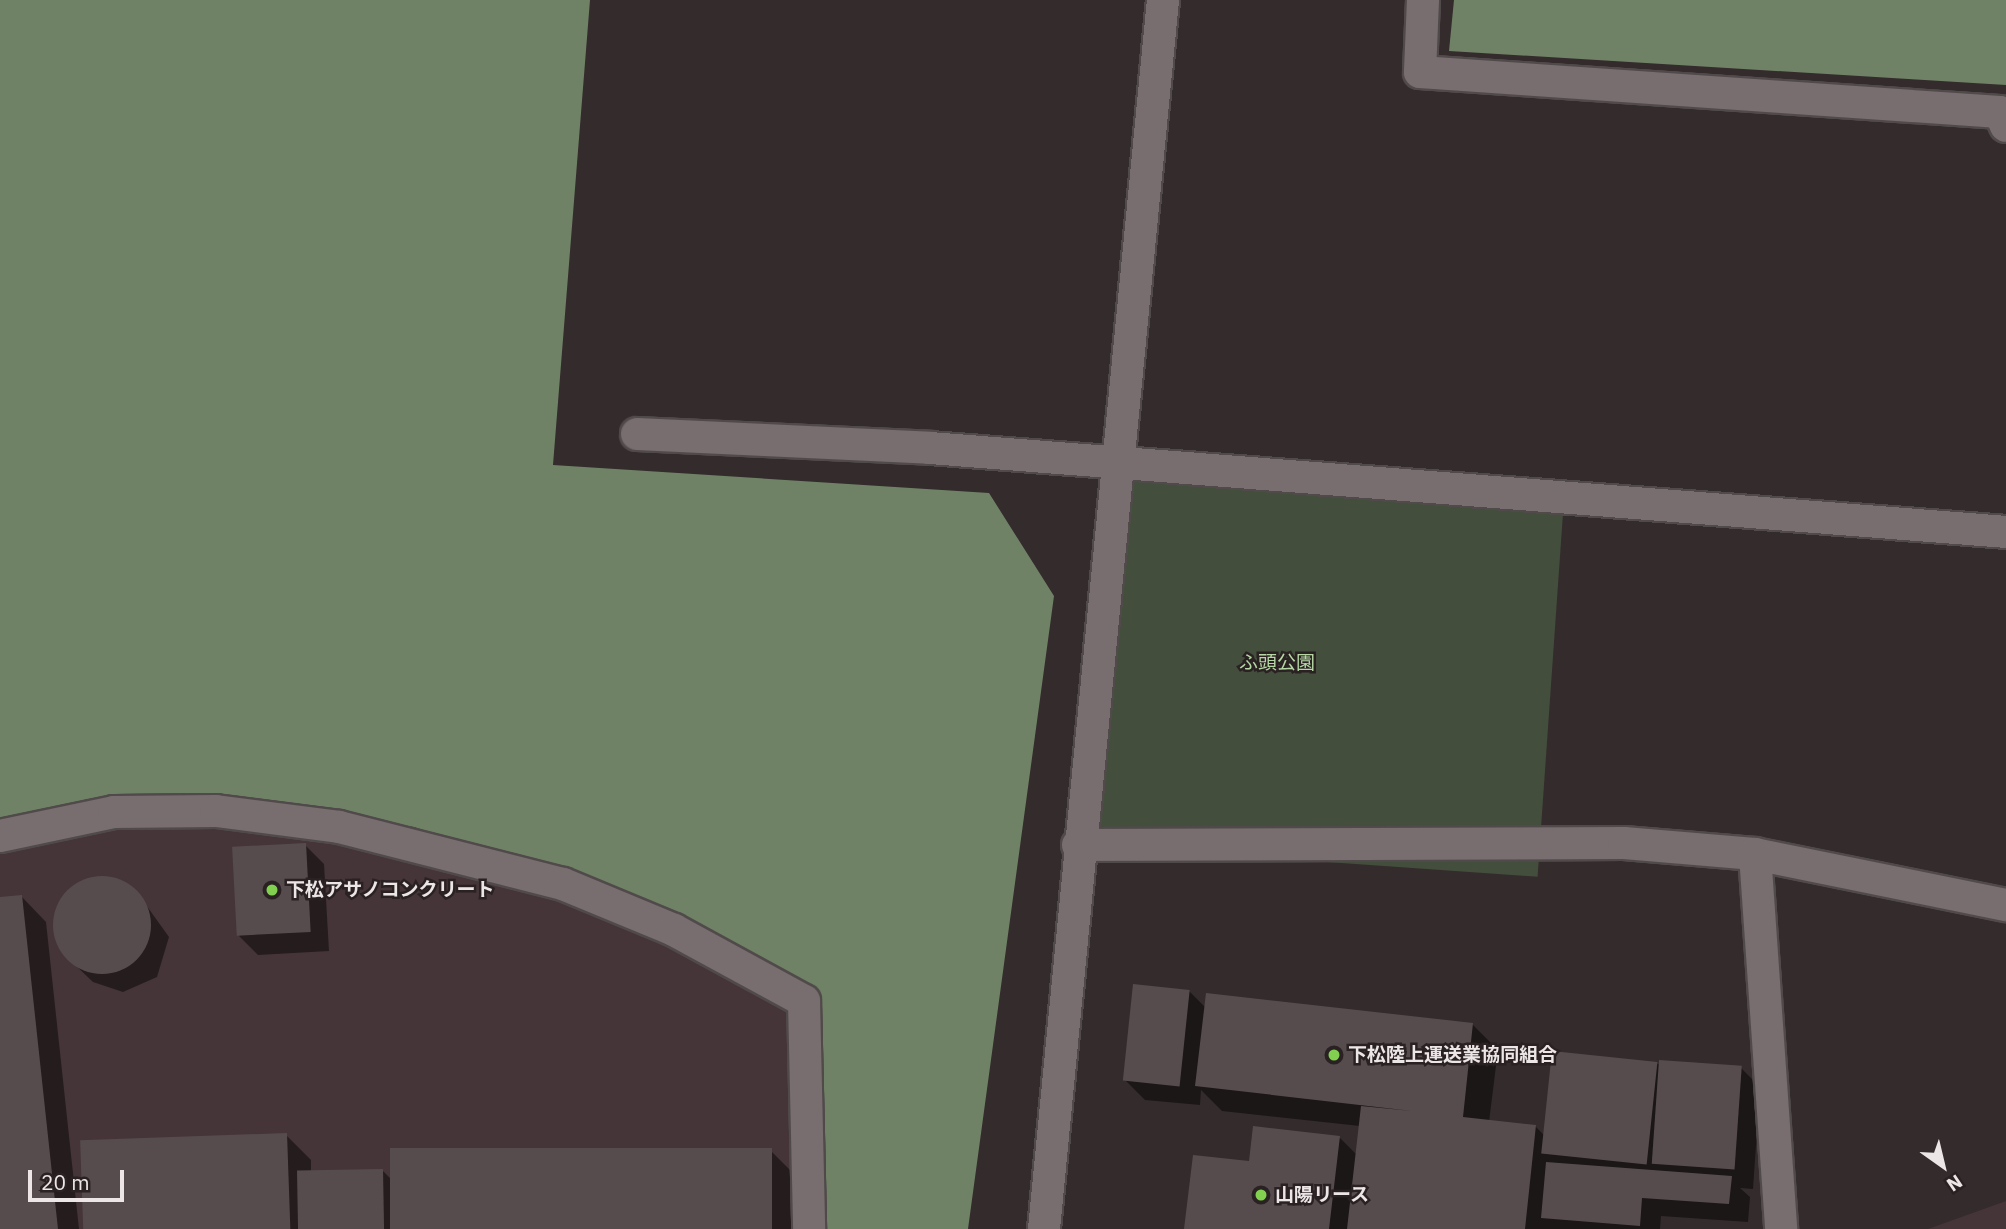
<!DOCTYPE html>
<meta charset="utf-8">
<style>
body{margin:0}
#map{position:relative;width:2006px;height:1229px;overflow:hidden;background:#342b2c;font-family:"IBM Plex Sans","Noto Sans JP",sans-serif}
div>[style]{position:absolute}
.built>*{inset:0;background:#453538}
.green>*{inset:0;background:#434e3d;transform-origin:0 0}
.water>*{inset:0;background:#6f8266}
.shadow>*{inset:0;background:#0007}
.building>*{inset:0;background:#564c4e;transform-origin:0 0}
.round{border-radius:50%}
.roads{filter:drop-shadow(2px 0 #514a4b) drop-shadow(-2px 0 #514a4b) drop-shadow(0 2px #514a4b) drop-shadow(0 -2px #514a4b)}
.minor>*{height:32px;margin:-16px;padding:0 16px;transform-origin:16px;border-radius:16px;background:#786e6f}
.dots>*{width:19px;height:19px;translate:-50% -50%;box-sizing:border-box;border:4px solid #2a2123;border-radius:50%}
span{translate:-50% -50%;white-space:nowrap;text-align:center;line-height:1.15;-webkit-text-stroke:5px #2a2123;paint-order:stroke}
.park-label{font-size:19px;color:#b5d7a4}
.poi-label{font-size:19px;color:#ece6e6;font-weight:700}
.left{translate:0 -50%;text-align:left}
.north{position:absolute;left:1908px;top:1131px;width:70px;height:70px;-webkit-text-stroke:5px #2a2123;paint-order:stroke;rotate:146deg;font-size:19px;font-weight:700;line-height:28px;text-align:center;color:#ece6e6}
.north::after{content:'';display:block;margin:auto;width:24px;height:32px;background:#ece6e6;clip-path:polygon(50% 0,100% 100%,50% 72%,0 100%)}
.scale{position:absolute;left:28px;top:1170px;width:96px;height:32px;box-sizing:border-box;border:4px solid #ece6e6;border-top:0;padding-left:9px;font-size:21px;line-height:24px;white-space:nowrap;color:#ece6e6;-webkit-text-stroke:5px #2a2123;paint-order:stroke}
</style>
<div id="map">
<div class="built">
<i style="clip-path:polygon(216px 811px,563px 884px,804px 1001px,809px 1229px,0 1229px,0 836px)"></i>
<i style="clip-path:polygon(2006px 1201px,2006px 1229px,1928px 1229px)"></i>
</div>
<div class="green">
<i style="left:1111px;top:469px;width:454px;height:377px;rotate:4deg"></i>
</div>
<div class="water">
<i style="clip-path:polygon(0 0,590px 0,553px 465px,989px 493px,1054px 596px,968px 1229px,819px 1229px,817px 991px,691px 921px,414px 827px,215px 794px,88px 799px,0 824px)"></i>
<i style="clip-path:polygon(1454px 0,2006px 0,2006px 85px,1449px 51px)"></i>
</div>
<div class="shadow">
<i style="clip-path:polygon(305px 845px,324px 864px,329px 951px,258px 955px,239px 936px)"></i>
<i style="clip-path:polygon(98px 877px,136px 891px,169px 937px,157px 977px,123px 992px,93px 982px,73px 963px,54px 924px,64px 896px)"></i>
<i style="clip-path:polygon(21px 896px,46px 922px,79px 1229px,0 1229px,0 899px)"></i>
<i style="clip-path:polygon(1189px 991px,1206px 1008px,1473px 1025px,1498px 1050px,1489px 1122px,1536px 1127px,1545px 1136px,1656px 1064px,1741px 1068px,1760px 1087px,1753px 1189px,1740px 1188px,1750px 1197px,1748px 1222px,1661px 1216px,1660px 1229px,1186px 1229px,1340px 1138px,1357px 1155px,1360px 1126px,1222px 1111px,1201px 1090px,1200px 1105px,1145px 1100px,1126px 1081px)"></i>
<i style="clip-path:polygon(286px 1135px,311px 1160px,311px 1171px,382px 1170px,392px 1180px,771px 1151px,796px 1176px,796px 1229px,85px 1229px)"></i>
</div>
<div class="building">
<i style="left:306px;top:843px;width:89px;height:74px;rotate:87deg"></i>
<i class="round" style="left:53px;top:876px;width:98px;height:98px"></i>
<i style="clip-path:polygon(22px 895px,58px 1229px,0 1229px,0 897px)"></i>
<i style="left:1133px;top:984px;width:57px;height:97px;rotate:6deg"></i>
<i style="clip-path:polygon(1206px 993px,1473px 1023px,1463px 1117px,1536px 1125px,1525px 1229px,1347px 1229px,1361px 1106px,1412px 1111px,1195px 1086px)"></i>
<i style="left:1552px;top:1051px;width:106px;height:103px;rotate:6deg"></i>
<i style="left:1659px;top:1060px;width:83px;height:104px;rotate:4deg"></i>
<i style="clip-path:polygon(1253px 1126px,1340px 1136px,1329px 1229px,1184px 1229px,1193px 1155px,1249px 1161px)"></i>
<i style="left:287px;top:1133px;width:96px;height:207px;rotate:88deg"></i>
<i style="left:390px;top:1148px;width:382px;height:81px"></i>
<i style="clip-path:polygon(1546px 1162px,1732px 1176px,1729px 1204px,1642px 1198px,1640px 1226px,1541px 1218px)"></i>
<i style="left:383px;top:1169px;width:60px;height:86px;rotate:89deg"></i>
</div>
<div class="roads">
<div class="minor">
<i style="left:1423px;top:0;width:72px;rotate:92.4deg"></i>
<i style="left:1420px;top:72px;width:581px;rotate:3.95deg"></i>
<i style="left:2000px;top:112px;width:15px;rotate:67deg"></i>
<i style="left:637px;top:434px;width:293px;rotate:2.7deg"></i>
<i style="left:930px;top:448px;width:1079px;rotate:4.46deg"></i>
<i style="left:0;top:836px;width:116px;rotate:-11.9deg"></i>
<i style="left:114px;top:812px;width:102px;rotate:-0.6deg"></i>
<i style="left:216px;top:811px;width:124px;rotate:7.4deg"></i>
<i style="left:339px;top:827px;width:231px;rotate:14.3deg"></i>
<i style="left:563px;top:884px;width:120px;rotate:22.5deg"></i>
<i style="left:674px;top:930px;width:148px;rotate:28.6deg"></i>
<i style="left:804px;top:1001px;width:228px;rotate:88.7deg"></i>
<i style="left:1078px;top:845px;width:546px;rotate:-0.21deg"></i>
<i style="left:1624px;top:843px;width:131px;rotate:4.8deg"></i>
<i style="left:1755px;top:854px;width:256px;rotate:11.5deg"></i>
<i style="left:1755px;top:854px;width:376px;rotate:86deg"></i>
<i style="left:1044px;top:1229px;width:1235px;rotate:-84.47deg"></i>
</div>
</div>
<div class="dots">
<i style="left:272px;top:890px;background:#82d04f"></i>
<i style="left:1334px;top:1055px;background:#82d04f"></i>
<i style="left:1261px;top:1195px;background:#82d04f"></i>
</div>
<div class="park-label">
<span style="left:1277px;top:663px">ふ頭公園</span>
</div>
<div class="poi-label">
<span class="left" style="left:286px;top:890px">下松アサノコンクリート</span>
<span class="left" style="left:1348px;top:1055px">下松陸上運送業協同組合</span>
<span class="left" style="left:1275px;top:1195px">山陽リース</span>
</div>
<div class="north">N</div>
<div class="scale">20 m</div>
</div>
